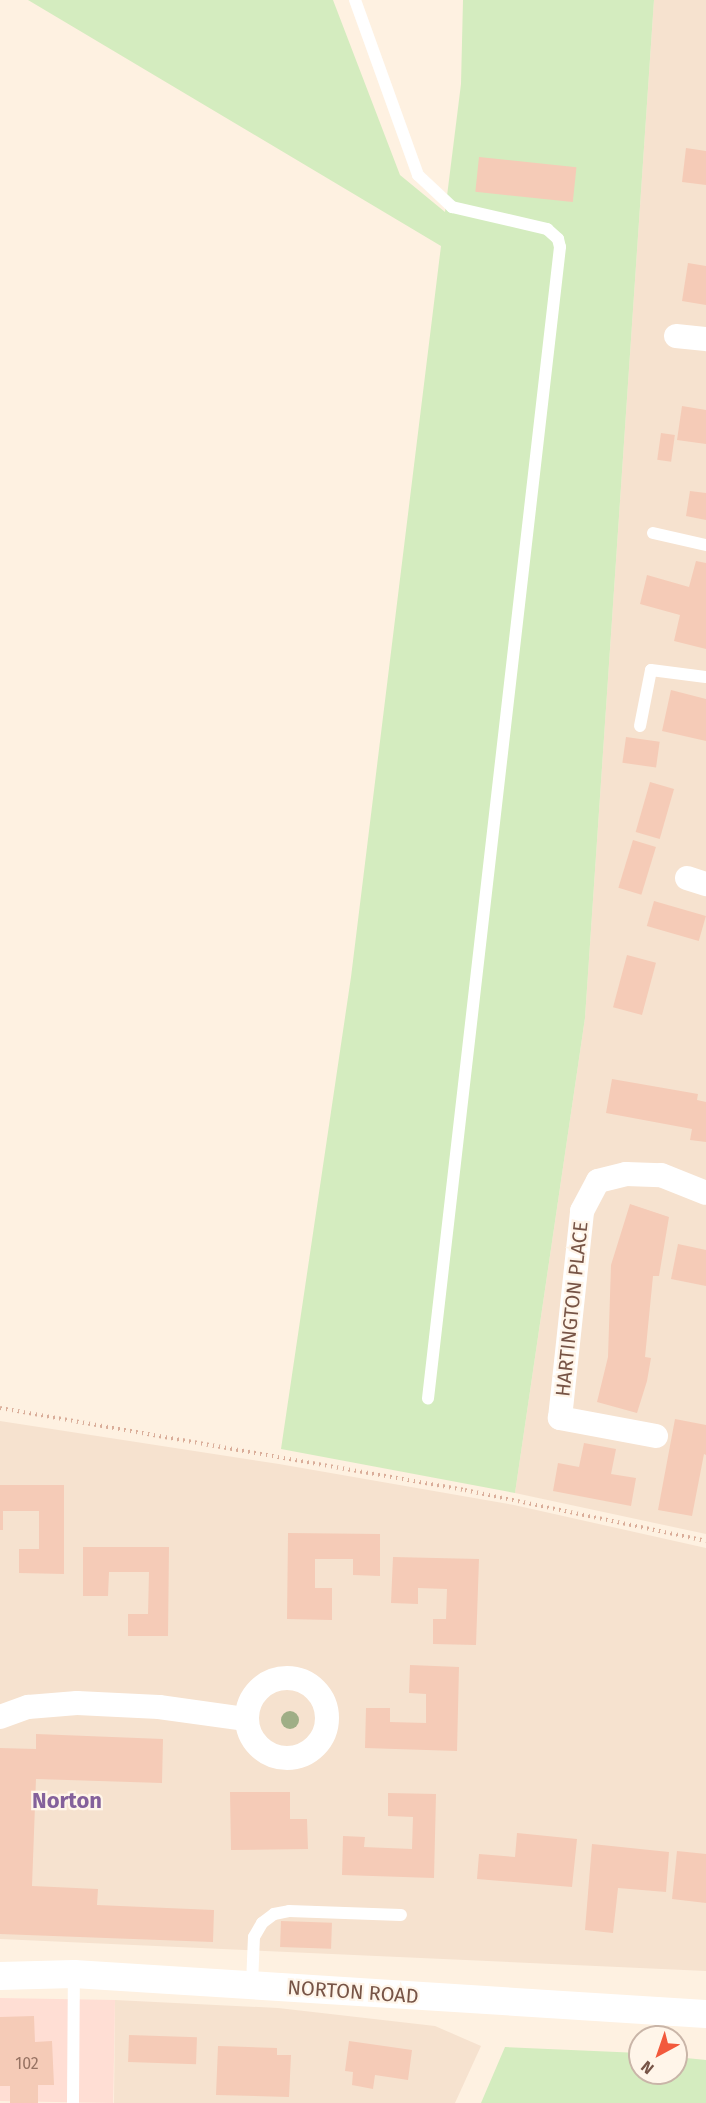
<!DOCTYPE html>
<style>
body{margin:0}
#map{position:relative;width:706px;height:2103px;overflow:hidden;background:#fef1e1;font-family:"Fira Sans",sans-serif}
div>[style]{position:absolute}
.residential>*{inset:0;background:#f6e2cf}
.commercial>*{inset:0;background:#ffded4;transform-origin:0 0}
.green>*{inset:0;background:#d4ecbf}
.building>*{inset:0;background:#f5cbb7;transform-origin:0 0}
.path>*{height:4px;margin-top:-2px;transform-origin:0;background:repeating-linear-gradient(90deg,#daae9a 0 1.5px,transparent 0 6px)}
.service>*{height:12px;margin:-6px;padding:0 6px;transform-origin:6px;border-radius:6px;background:#fff}
.minor>*{height:24px;margin:-12px;padding:0 12px;transform-origin:12px;border-radius:12px;background:#fff}
.minor>.ring{margin:-12px;padding:0;box-sizing:content-box;background:none;border:24px solid #fff;border-radius:50%}
.tertiary>*{height:28px;margin:-14px;padding:0 14px;transform-origin:14px;border-radius:14px;background:#fff}
.trees>*{width:18px;height:18px;margin:-9px;border-radius:50%;background:#9fae86}
span{translate:-50% -50%;white-space:nowrap;text-align:center;line-height:1.15;-webkit-text-stroke:4.5px #fff5e9;paint-order:stroke}
.number-label{font-size:16px;color:#967262}
.number-label span{-webkit-text-stroke-width:0}
.street-label{font-size:20px;color:#775446}
.quarter-label{font-size:22px;color:#84619b;font-weight:700}
.north{position:absolute;left:628px;top:2025px;width:60px;height:60px;box-sizing:border-box;background:#fff5e9;border:2px solid #c9b5a8;border-radius:50%;rotate:220deg;font-size:16px;font-weight:700;line-height:24px;text-align:center;color:#775446}
.north::after{content:'';display:block;margin:auto;width:21px;height:27px;background:#f2593c;clip-path:polygon(50% 0,100% 100%,50% 72%,0 100%)}
</style>
<div id="map">
<div class="residential">
<i style="clip-path:polygon(654px 0,706px 0,706px 1534px,515px 1493px,585px 1018px)"></i>
<i style="clip-path:polygon(0 1421px,279px 1464px,514px 1505px,706px 1548px,706px 1971px,0 1939px)"></i>
<i style="clip-path:polygon(115px 2000px,278px 2008px,435px 2026px,481px 2046px,455px 2103px,114px 2103px)"></i>
</div>
<div class="commercial">
<i style="left:115px;top:2000px;width:103px;height:115px;rotate:91deg"></i>
</div>
<div class="green">
<i style="clip-path:polygon(28px 0,333px 0,400px 175px,445px 212px,461px 84px,463px 0,654px 0,585px 1018px,515px 1493px,281px 1449px,351px 977px,441px 246px)"></i>
<i style="clip-path:polygon(505px 2047px,640px 2053px,640px 2073px,676px 2073px,676px 2057px,706px 2060px,706px 2103px,481px 2103px)"></i>
</div>
<div class="building">
<i style="clip-path:polygon(686px 148px,706px 151px,706px 185px,682px 182px)"></i>
<i style="left:479px;top:157px;width:98px;height:35px;rotate:6deg"></i>
<i style="clip-path:polygon(688px 263px,706px 266px,706px 305px,682px 301px)"></i>
<i style="clip-path:polygon(682px 406px,706px 410px,706px 444px,677px 440px)"></i>
<i style="left:661px;top:433px;width:14px;height:27px;rotate:8deg"></i>
<i style="clip-path:polygon(690px 491px,706px 493px,706px 520px,686px 516px)"></i>
<i style="clip-path:polygon(696px 561px,706px 563px,706px 649px,674px 641px,680px 615px,640px 604px,647px 575px,689px 587px)"></i>
<i style="clip-path:polygon(671px 690px,706px 699px,706px 741px,662px 731px)"></i>
<i style="left:626px;top:737px;width:34px;height:26px;rotate:8deg"></i>
<i style="left:650px;top:782px;width:25px;height:52px;rotate:16deg"></i>
<i style="left:633px;top:840px;width:24px;height:50px;rotate:17deg"></i>
<i style="left:654px;top:901px;width:54px;height:26px;rotate:16deg"></i>
<i style="left:627px;top:955px;width:30px;height:54px;rotate:15deg"></i>
<i style="clip-path:polygon(612px 1079px,698px 1094px,697px 1100px,706px 1102px,706px 1142px,690px 1140px,692px 1129px,606px 1113px)"></i>
<i style="clip-path:polygon(630px 1204px,669px 1217px,659px 1276px,653px 1276px,645px 1357px,651px 1358px,647px 1381px,637px 1413px,597px 1402px,608px 1357px,611px 1265px)"></i>
<i style="clip-path:polygon(678px 1244px,706px 1250px,706px 1286px,671px 1279px)"></i>
<i style="clip-path:polygon(675px 1419px,706px 1425px,706px 1455px,704px 1454px,692px 1516px,658px 1510px)"></i>
<i style="clip-path:polygon(584px 1443px,616px 1449px,611px 1474px,636px 1478px,631px 1506px,553px 1491px,558px 1463px,579px 1467px)"></i>
<i style="clip-path:polygon(0 1485px,64px 1485px,64px 1574px,19px 1573px,19px 1549px,39px 1549px,39px 1511px,3px 1511px,3px 1530px,0 1530px)"></i>
<i style="clip-path:polygon(288px 1533px,380px 1534px,380px 1576px,353px 1575px,353px 1559px,315px 1559px,315px 1588px,332px 1588px,332px 1620px,287px 1619px)"></i>
<i style="clip-path:polygon(83px 1547px,169px 1547px,168px 1636px,128px 1636px,128px 1614px,148px 1614px,149px 1572px,109px 1572px,108px 1596px,83px 1596px)"></i>
<i style="clip-path:polygon(393px 1557px,479px 1559px,476px 1645px,433px 1644px,433px 1619px,446px 1619px,447px 1589px,418px 1588px,418px 1604px,391px 1603px)"></i>
<i style="clip-path:polygon(410px 1665px,459px 1667px,457px 1751px,365px 1748px,366px 1708px,390px 1708px,390px 1722px,426px 1723px,426px 1694px,409px 1693px)"></i>
<i style="clip-path:polygon(36px 1734px,163px 1739px,162px 1783px,36px 1779px,32px 1886px,98px 1889px,97px 1905px,214px 1910px,213px 1942px,0 1934px,0 1748px,36px 1749px)"></i>
<i style="clip-path:polygon(230px 1792px,290px 1792px,290px 1819px,307px 1819px,308px 1849px,231px 1850px)"></i>
<i style="clip-path:polygon(388px 1793px,436px 1794px,434px 1878px,342px 1875px,343px 1836px,365px 1837px,364px 1847px,412px 1849px,413px 1817px,388px 1816px)"></i>
<i style="clip-path:polygon(517px 1833px,577px 1839px,572px 1887px,477px 1879px,479px 1854px,515px 1857px)"></i>
<i style="clip-path:polygon(592px 1844px,669px 1852px,666px 1892px,618px 1888px,613px 1933px,585px 1930px)"></i>
<i style="clip-path:polygon(677px 1851px,706px 1854px,706px 1903px,672px 1899px)"></i>
<i style="left:281px;top:1921px;width:51px;height:26px;rotate:2deg"></i>
<i style="clip-path:polygon(34px 2016px,35px 2042px,52px 2041px,54px 2085px,38px 2085px,38px 2103px,10px 2103px,10px 2086px,0 2086px,0 2017px)"></i>
<i style="left:129px;top:2035px;width:68px;height:27px;rotate:2deg"></i>
<i style="clip-path:polygon(349px 2041px,412px 2050px,408px 2080px,375px 2075px,373px 2089px,352px 2085px,353px 2072px,345px 2071px)"></i>
<i style="clip-path:polygon(218px 2046px,277px 2048px,277px 2055px,291px 2055px,289px 2097px,216px 2095px)"></i>
</div>
<div class="path">
<i style="left:0;top:1408px;width:472px;rotate:10deg"></i>
<i style="left:465px;top:1490px;width:246px;rotate:11.9deg"></i>
</div>
<div class="service">
<i style="left:355px;top:0;width:186px;rotate:70.2deg"></i>
<i style="left:418px;top:175px;width:47px;rotate:43.3deg"></i>
<i style="left:452px;top:207px;width:98px;rotate:13deg"></i>
<i style="left:547px;top:229px;width:15px;rotate:42deg"></i>
<i style="left:558px;top:239px;width:8px;rotate:76deg"></i>
<i style="left:560px;top:247px;width:1159px;rotate:96.54deg"></i>
<i style="left:653px;top:533px;width:54px;rotate:12.8deg"></i>
<i style="left:640px;top:726px;width:57px;rotate:-78.9deg"></i>
<i style="left:651px;top:670px;width:55px;rotate:7.3deg"></i>
<i style="left:252px;top:1984px;width:47px;rotate:-87.6deg"></i>
<i style="left:254px;top:1937px;width:16px;rotate:-60deg"></i>
<i style="left:262px;top:1923px;width:15px;rotate:-37deg"></i>
<i style="left:274px;top:1914px;width:15px;rotate:-11deg"></i>
<i style="left:289px;top:1911px;width:112px;rotate:2deg"></i>
<i style="left:73px;top:2103px;width:129px;rotate:-89.6deg"></i>
</div>
<div class="minor">
<i style="left:676px;top:336px;width:30px;rotate:6deg"></i>
<i style="left:687px;top:878px;width:20px;rotate:18deg"></i>
<i style="left:656px;top:1436px;width:98px;rotate:-169.4deg"></i>
<i style="left:560px;top:1418px;width:208px;rotate:-83.9deg"></i>
<i style="left:582px;top:1211px;width:34px;rotate:-62deg"></i>
<i style="left:598px;top:1181px;width:29px;rotate:-14deg"></i>
<i style="left:626px;top:1174px;width:35px;rotate:2deg"></i>
<i style="left:661px;top:1175px;width:48px;rotate:21.8deg"></i>
<i class="ring" style="left:247px;top:1678px;width:56px;height:56px"></i>
<i style="left:0;top:1717px;width:30px;rotate:-20deg"></i>
<i style="left:28px;top:1707px;width:49px;rotate:-4.7deg"></i>
<i style="left:77px;top:1703px;width:82px;rotate:2.8deg"></i>
<i style="left:159px;top:1707px;width:88px;rotate:7.9deg"></i>
</div>
<div class="tertiary">
<i style="left:0;top:1976px;width:74px;rotate:-1.5deg"></i>
<i style="left:74px;top:1974px;width:633px;rotate:3.62deg"></i>
</div>
<div class="trees">
<i style="left:290px;top:1720px"></i>
</div>
<div class="number-label">
<span style="left:27px;top:2064px">102</span>
</div>
<div class="street-label">
<span style="left:572px;top:1309px;rotate:-84deg">HARTINGTON PLACE</span>
<span style="left:353px;top:1992px;rotate:4deg">NORTON ROAD</span>
</div>
<div class="quarter-label">
<span style="left:67px;top:1801px">Norton</span>
</div>
<div class="north">N</div>
</div>
